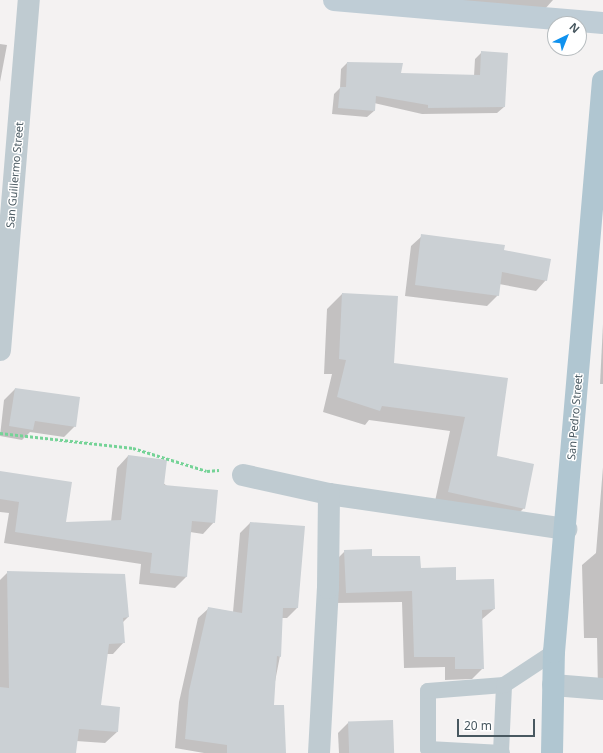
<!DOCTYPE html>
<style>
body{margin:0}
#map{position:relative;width:603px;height:753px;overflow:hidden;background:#f4f2f2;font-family:"Noto Sans",sans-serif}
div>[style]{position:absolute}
.shadow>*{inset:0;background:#0003}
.building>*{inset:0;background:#cbd0d4;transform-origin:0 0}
.path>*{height:2.5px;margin-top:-1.25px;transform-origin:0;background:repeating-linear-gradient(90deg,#75d397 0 3px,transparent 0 5px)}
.lane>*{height:16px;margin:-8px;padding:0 8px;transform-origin:8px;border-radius:8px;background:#bfcbd1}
.street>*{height:22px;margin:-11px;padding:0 11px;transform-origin:11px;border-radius:11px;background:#bfcbd1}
.secondary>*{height:22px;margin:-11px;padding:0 11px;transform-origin:11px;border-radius:11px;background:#bfcdd6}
.primary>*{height:22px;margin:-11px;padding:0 11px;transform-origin:11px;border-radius:11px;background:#b0c6d1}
span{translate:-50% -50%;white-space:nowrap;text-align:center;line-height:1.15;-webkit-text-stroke:3px #fff;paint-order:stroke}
.street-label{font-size:11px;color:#485860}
.north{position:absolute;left:547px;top:16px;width:40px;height:40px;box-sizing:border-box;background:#fff;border:1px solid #b6bcbf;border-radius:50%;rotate:43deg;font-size:11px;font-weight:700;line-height:16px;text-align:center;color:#485860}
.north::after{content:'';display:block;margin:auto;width:14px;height:18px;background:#1092ef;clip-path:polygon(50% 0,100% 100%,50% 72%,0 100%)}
.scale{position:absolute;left:457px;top:719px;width:78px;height:18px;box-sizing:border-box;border:2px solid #485860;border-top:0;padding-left:5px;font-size:12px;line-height:14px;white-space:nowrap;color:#485860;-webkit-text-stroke:3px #fff;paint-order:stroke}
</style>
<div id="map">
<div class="shadow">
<i style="clip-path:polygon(449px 0,553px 0,544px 10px)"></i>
<i style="clip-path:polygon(0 8px,0 44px,7px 45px,0 82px)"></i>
<i style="clip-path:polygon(482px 52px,504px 107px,497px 113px,422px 114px,374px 103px,374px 111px,367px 117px,332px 114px,334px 94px,340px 88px,341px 69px,347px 63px,400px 74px,474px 76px,475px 59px)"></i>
<i style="clip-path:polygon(422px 236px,503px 251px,546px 280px,536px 291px,499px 284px,498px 295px,487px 306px,405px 296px,411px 246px)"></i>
<i style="clip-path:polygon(342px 294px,393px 364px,506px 379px,496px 457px,524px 508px,509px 523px,434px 506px,450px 431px,369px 420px,365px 425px,323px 412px,332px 374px,324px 374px,327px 309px)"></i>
<i style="clip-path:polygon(603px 324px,603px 384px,600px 384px)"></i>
<i style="clip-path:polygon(15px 389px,75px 426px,64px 437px,30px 432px,22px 440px,0 436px,4px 400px)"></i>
<i style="clip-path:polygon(128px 456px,214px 522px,203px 534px,190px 532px,186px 577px,175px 588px,139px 584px,141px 564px,4px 543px,9px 513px,0 512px,0 472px,65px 523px,111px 522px,117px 468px)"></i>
<i style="clip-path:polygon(603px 467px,603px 690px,598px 690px,597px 638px,584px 638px,582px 565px,596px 553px)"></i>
<i style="clip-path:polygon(250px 523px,304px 527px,297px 608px,287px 618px,281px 618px,280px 656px,261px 753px,204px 753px,175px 748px,179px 702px,198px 618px,209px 608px,233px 612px,240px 533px)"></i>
<i style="clip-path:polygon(345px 551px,455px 581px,494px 609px,481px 620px,483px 668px,472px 679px,445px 680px,445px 667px,404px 668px,402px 602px,335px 603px,334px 562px)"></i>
<i style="clip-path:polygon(8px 572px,128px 617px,123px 622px,124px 642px,113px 654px,106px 654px,100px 706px,117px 732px,105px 743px,76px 741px,75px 753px,0 753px,0 580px)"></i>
<i style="clip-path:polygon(349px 722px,392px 753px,339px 753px,338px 733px)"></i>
</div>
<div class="building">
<i style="clip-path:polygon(481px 51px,508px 53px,505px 107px,428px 108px,428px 105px,376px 96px,375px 111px,338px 108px,340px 87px,346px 87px,347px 62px,403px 63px,401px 73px,480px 75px)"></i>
<i style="clip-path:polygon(421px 234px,505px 245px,504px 250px,551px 259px,547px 281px,502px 272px,499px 296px,415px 285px)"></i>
<i style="clip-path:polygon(342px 293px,398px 296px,394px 363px,508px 378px,497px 456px,534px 464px,525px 509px,448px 492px,465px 417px,382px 406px,380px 411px,337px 397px,346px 360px,339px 359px)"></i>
<i style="clip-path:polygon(15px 388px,80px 397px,76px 427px,35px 421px,33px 430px,9px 426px)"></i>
<i style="clip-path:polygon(128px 455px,167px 460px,164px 485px,218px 490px,215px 523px,192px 521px,187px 577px,150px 573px,152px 553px,15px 532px,19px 502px,0 499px,0 471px,72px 482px,66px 522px,121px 520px)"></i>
<i style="clip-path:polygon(250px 522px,305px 526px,298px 608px,283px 608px,281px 657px,277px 656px,274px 705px,284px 705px,286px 753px,227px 753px,227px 745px,185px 739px,189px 691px,208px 607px,242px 613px)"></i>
<i style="clip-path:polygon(372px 549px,372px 556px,420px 556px,421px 568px,456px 567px,456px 580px,494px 579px,495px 609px,482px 610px,484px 669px,455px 669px,455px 657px,414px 657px,412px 591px,346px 593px,344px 550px)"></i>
<i style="clip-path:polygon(7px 571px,125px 574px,129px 617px,123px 618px,125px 643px,109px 644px,101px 705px,120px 707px,118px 732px,79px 729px,76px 753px,0 753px,0 687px,9px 688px)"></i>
<i style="left:393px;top:720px;width:33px;height:45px;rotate:88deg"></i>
</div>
<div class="path">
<i style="left:0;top:433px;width:134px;rotate:6.4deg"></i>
<i style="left:133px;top:448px;width:77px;rotate:17.3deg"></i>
<i style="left:207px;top:471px;width:12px;rotate:-5deg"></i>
</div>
<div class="lane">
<i style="left:501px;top:752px;width:67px;rotate:-87.4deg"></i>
<i style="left:502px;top:753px;width:74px;rotate:-176.9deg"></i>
<i style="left:428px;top:749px;width:58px;rotate:-90deg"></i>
<i style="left:428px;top:691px;width:76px;rotate:-4.5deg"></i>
<i style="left:504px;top:685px;width:60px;rotate:-33.4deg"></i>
</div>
<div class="street">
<i style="left:0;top:350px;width:351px;rotate:-85.3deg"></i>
<i style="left:243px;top:475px;width:88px;rotate:12.5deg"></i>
<i style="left:329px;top:494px;width:240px;rotate:8.4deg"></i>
<i style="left:553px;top:685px;width:50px;rotate:4.6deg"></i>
<i style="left:319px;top:753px;width:165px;rotate:-86.9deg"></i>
<i style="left:328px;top:588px;width:94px;rotate:-89.4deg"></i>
</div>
<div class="secondary">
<i style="left:334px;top:0;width:270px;rotate:4.9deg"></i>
</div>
<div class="primary">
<i style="left:552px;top:753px;width:101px;rotate:-88.9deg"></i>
<i style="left:554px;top:652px;width:573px;rotate:-85.1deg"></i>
</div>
<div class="street-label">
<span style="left:15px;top:175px;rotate:-85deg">San Guillermo Street</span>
<span style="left:575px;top:417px;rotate:-85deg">San Pedro Street</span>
</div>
<div class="north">N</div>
<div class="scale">20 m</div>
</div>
